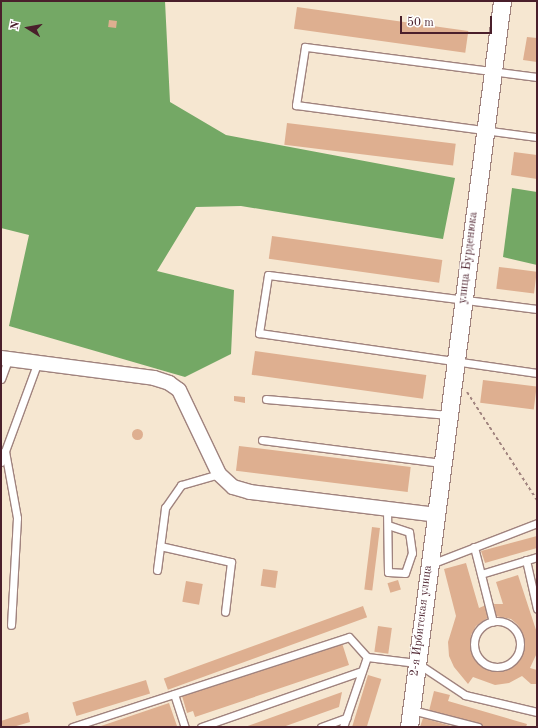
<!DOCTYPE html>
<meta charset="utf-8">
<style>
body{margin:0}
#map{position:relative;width:538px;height:728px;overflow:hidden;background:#f6e7d1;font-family:"Old Standard TT",serif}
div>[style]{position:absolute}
.forest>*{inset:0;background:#74a865}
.building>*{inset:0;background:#deaf90;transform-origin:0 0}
.round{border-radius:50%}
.path>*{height:2px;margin-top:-1px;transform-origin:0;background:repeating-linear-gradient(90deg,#a0837e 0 3px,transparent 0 6px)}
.roads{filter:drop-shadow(1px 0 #a0837e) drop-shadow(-1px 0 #a0837e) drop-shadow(0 1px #a0837e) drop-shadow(0 -1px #a0837e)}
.service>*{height:7px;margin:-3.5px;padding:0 3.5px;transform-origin:3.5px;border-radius:3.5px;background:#fff}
.service>.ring{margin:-3.5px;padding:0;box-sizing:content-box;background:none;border:7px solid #fff;border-radius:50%}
.minor>*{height:14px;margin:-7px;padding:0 7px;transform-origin:7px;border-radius:7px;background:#fff}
.tertiary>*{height:17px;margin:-8.5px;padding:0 8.5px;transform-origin:8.5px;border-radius:8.5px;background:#fff}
span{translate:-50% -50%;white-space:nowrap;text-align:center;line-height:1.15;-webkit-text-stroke:3px #fff;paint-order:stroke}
.street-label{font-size:12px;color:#4a1f2b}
.frame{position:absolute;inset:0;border:2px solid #4a1f2b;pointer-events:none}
.north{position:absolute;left:8px;top:8px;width:40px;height:40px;-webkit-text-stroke:3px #fff;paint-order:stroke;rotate:281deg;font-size:11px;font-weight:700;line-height:16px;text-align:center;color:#4a1f2b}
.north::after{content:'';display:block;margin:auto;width:14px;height:18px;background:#4a1f2b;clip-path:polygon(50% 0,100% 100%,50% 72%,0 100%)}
.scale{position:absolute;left:400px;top:16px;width:92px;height:18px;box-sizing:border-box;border:2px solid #4a1f2b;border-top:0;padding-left:5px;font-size:12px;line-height:14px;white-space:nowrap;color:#4a1f2b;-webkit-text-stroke:3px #fff;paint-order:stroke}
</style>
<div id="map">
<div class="forest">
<i style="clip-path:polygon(1px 1px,165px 1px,170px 102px,226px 135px,455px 178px,443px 239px,241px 206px,196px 207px,157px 271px,234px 290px,231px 354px,185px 377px,9px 326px,29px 235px,1px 228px)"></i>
<i style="clip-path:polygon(512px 188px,537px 192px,537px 265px,503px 257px)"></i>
</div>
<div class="building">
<i style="left:297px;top:7px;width:173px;height:22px;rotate:8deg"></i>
<i style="left:109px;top:20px;width:8px;height:7px;rotate:7deg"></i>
<i style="clip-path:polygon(527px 37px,537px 38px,537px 62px,523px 60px)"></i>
<i style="left:287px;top:123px;width:170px;height:22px;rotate:7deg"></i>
<i style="clip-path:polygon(514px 152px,537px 155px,537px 179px,511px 175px)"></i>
<i style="left:272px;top:236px;width:172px;height:23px;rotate:8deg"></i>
<i style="left:499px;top:267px;width:38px;height:22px;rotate:7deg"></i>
<i style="left:255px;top:351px;width:173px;height:24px;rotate:8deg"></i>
<i style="left:483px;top:380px;width:54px;height:23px;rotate:7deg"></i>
<i style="clip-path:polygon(234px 396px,245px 397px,245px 403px,234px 401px)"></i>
<i class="round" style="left:131.5px;top:428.5px;width:11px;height:11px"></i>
<i style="left:239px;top:446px;width:173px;height:25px;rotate:7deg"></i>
<i style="left:372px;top:527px;width:8px;height:63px;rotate:7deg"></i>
<i style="clip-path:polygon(537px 536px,537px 548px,485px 563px,481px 551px)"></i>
<i style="clip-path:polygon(466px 563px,479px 608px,486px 605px,489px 617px,476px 626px,471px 635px,472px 655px,485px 668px,494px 671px,504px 671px,516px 664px,522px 657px,524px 638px,518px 625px,511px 619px,495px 616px,494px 604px,503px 604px,496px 582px,518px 575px,537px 633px,537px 653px,530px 668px,537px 670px,537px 684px,531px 684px,522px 676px,509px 683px,495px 685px,473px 677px,468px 684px,454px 667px,449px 656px,448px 642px,456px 616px,444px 569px)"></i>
<i style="left:263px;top:569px;width:15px;height:17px;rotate:8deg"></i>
<i style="left:398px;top:580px;width:10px;height:11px;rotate:73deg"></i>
<i style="left:186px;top:581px;width:17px;height:21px;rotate:10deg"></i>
<i style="left:363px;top:606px;width:12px;height:212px;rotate:70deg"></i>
<i style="left:378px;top:626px;width:14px;height:26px;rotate:8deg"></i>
<i style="clip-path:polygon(342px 643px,349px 665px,195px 717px,193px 711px,187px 713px,182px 696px)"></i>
<i style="left:368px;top:675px;width:14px;height:55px;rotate:17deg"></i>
<i style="left:146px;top:680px;width:14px;height:77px;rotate:73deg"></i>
<i style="clip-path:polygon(434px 691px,450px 695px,448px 701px,527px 724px,526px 727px,486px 727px,429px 711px)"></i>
<i style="clip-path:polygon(342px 692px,339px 707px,283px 727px,245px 727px)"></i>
<i style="clip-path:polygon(169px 703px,177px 726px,98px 727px)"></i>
<i style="clip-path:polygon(28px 712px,30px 722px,13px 727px,1px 727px,1px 721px)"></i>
<i style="clip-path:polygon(423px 718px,455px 727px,420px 727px)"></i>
</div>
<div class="path">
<i style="left:467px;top:392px;width:129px;rotate:57.1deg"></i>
</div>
<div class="roads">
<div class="service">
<i style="left:537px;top:77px;width:234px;rotate:-172.6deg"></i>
<i style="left:305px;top:47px;width:59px;rotate:98.8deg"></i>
<i style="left:296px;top:105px;width:243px;rotate:7.6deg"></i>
<i style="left:537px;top:309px;width:271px;rotate:-172.8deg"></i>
<i style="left:268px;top:275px;width:59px;rotate:98.8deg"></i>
<i style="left:259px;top:333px;width:281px;rotate:8.2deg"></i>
<i style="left:1px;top:379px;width:20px;rotate:-70deg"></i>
<i style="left:266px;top:399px;width:183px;rotate:5deg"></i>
<i style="left:262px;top:440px;width:181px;rotate:7.3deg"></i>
<i style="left:5px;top:451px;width:68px;rotate:79.8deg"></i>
<i style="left:17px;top:518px;width:107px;rotate:93.2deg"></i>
<i style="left:1px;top:462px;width:104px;rotate:-69.8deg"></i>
<i style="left:387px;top:509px;width:63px;rotate:89.1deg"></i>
<i style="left:388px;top:572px;width:17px;rotate:3deg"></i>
<i style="left:405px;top:573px;width:21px;rotate:-71deg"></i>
<i style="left:412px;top:553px;width:21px;rotate:-98deg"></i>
<i style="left:409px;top:532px;width:22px;rotate:-162deg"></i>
<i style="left:160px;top:546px;width:73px;rotate:12.7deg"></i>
<i style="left:231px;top:562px;width:50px;rotate:96.8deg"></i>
<i style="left:474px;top:547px;width:77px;rotate:75.8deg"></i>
<i style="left:526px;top:560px;width:50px;rotate:77.3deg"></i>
<i style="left:431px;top:564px;width:114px;rotate:-21.1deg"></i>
<i style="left:157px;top:570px;width:63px;rotate:-82.6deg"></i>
<i style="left:165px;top:508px;width:28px;rotate:-55deg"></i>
<i style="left:181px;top:485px;width:40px;rotate:-16deg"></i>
<i style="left:481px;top:574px;width:59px;rotate:-16.9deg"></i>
<i class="ring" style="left:474px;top:621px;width:39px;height:39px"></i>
<i style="left:174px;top:694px;width:35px;rotate:72deg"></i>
<i style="left:412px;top:710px;width:68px;rotate:14.4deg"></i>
<i style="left:72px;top:727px;width:291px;rotate:-18deg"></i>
<i style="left:349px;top:637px;width:27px;rotate:48deg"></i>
<i style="left:367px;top:657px;width:50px;rotate:6.8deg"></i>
<i style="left:417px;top:663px;width:58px;rotate:33.7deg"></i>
<i style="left:465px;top:695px;width:74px;rotate:13.3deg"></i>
<i style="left:201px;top:727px;width:170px;rotate:-19.2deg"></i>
<i style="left:321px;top:727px;width:27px;rotate:-20deg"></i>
<i style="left:343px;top:727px;width:74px;rotate:-71.1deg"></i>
</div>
<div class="minor">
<i style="left:1px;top:358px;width:154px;rotate:7.4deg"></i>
<i style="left:154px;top:378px;width:16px;rotate:18deg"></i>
<i style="left:169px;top:383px;width:12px;rotate:35deg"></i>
<i style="left:179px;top:390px;width:93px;rotate:64.5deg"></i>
<i style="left:219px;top:474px;width:19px;rotate:43deg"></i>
<i style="left:233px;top:487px;width:18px;rotate:16deg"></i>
<i style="left:250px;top:492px;width:187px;rotate:7deg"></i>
</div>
<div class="tertiary">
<i style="left:409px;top:727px;width:732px;rotate:-82.7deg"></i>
</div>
</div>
<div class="street-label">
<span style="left:469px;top:258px;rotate:-83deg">улица Бурденюка</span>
<span style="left:422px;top:621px;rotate:-83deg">2-я Ирбитская улица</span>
</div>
<div class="frame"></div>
<div class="north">N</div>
<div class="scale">50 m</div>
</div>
